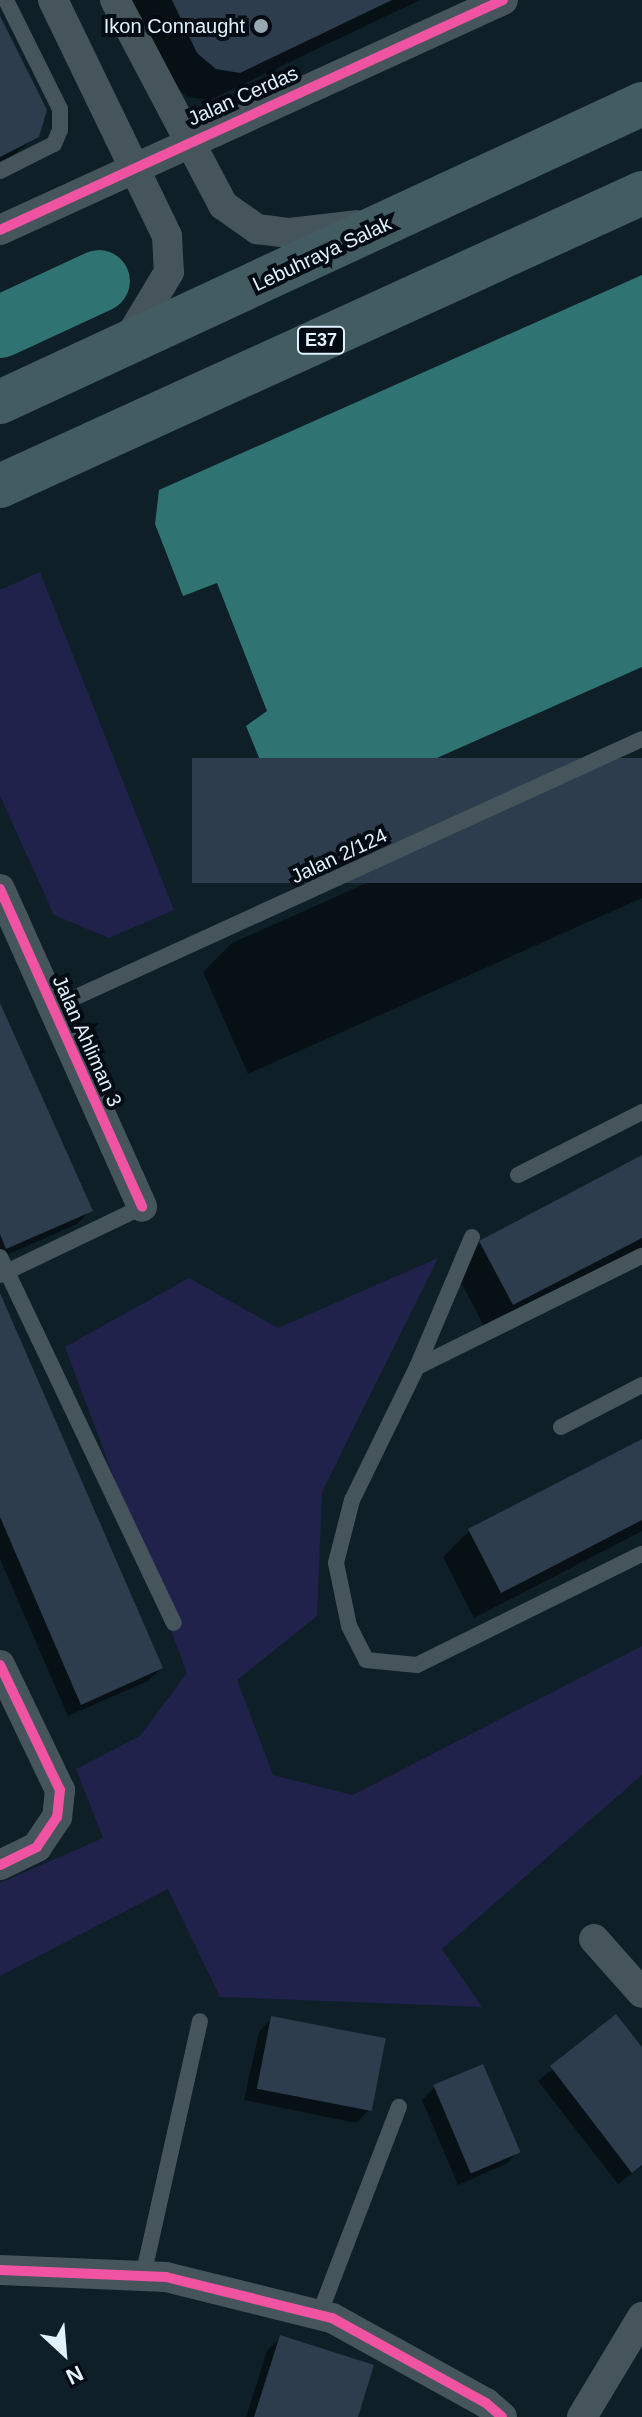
<!DOCTYPE html>
<style>
body{margin:0}
#map{position:relative;width:642px;height:2417px;overflow:hidden;background:#0e1f28;font-family:Arial,sans-serif}
div>[style]{position:absolute}
.green>*{inset:0;background:#20224c}
.water>*{inset:0;background:#2f7373}
.shadow>*{inset:0;background:#0007}
.river>*{height:62px;margin:-31px;padding:0 31px;transform-origin:31px;border-radius:31px;background:#2f7373}
.building>*{inset:0;background:#2d3d4d;transform-origin:0 0}
.service>*{height:16px;margin:-8px;padding:0 8px;transform-origin:8px;border-radius:8px;background:#45555b}
.minor>*{height:30px;margin:-15px;padding:0 15px;transform-origin:15px;border-radius:15px;background:#45555b}
.trunk>*{height:44px;margin:-22px;padding:0 22px;transform-origin:22px;border-radius:22px;background:#425c62}
.cycleway>*{height:10px;margin:-5px;padding:0 5px;transform-origin:5px;border-radius:5px;background:#f153a3}
.dots>*{width:22px;height:22px;translate:-50% -50%;box-sizing:border-box;border:4px solid #020a12;border-radius:50%}
span{translate:-50% -50%;white-space:nowrap;text-align:center;line-height:1.15;-webkit-text-stroke:8px #020a12;paint-order:stroke}
.shield-label span{padding:2px 6px;background:#020a12;border:2px solid;border-radius:6px;-webkit-text-stroke-width:0}
.shield-label{font-size:18px;color:#e2f2fe;font-weight:700}
.poi-label{font-size:20px;color:#e2f2fe}
.right{translate:-100% -50%;text-align:right}
.street-label{font-size:20px;color:#e2f2fe}
.north{position:absolute;left:24px;top:2313px;width:80px;height:80px;-webkit-text-stroke:6px #020a12;paint-order:stroke;rotate:154deg;font-size:22px;font-weight:700;line-height:32px;text-align:center;color:#e2f2fe}
.north::after{content:'';display:block;margin:auto;width:28px;height:36px;background:#e2f2fe;clip-path:polygon(50% 0,100% 100%,50% 72%,0 100%)}
</style>
<div id="map">
<div class="green">
<i style="clip-path:polygon(40px 572px,174px 910px,109px 938px,54px 915px,0 796px,0 590px)"></i>
<i style="clip-path:polygon(438px 1258px,322px 1492px,317px 1616px,237px 1680px,273px 1775px,353px 1795px,642px 1646px,642px 1775px,442px 1949px,482px 2007px,220px 1997px,168px 1889px,0 1976px,0 1883px,103px 1838px,76px 1769px,140px 1736px,187px 1673px,65px 1347px,189px 1278px,278px 1328px)"></i>
</div>
<div class="water">
<i style="clip-path:polygon(642px 275px,642px 667px,295px 821px,278px 804px,246px 726px,267px 711px,217px 583px,183px 596px,155px 524px,159px 490px)"></i>
</div>
<div class="shadow">
<i style="clip-path:polygon(130px 0,420px 0,210px 100px,187px 97px,169px 81px)"></i>
<i style="clip-path:polygon(0 21px,45px 110px,37px 136px,0 166px)"></i>
<i style="clip-path:polygon(642px 760px,642px 898px,248px 1074px,203px 972px,232px 943px)"></i>
<i style="clip-path:polygon(0 1007px,90px 1211px,77px 1224px,0 1258px)"></i>
<i style="clip-path:polygon(642px 1158px,642px 1249px,486px 1330px,454px 1269px,480px 1242px)"></i>
<i style="clip-path:polygon(0 1298px,161px 1668px,148px 1681px,68px 1716px,0 1559px)"></i>
<i style="clip-path:polygon(642px 1441px,642px 1531px,474px 1618px,443px 1557px,469px 1531px)"></i>
<i style="clip-path:polygon(616px 2017px,642px 2051px,642px 2166px,618px 2184px,538px 2081px)"></i>
<i style="clip-path:polygon(272px 2018px,369px 2110px,356px 2123px,244px 2100px,259px 2032px)"></i>
<i style="clip-path:polygon(435px 2087px,519px 2151px,506px 2164px,458px 2185px,422px 2100px)"></i>
<i style="clip-path:polygon(280px 2338px,356px 2417px,246px 2417px,267px 2351px)"></i>
</div>
<div class="river">
<i style="left:0;top:327px;width:109px;rotate:-24.9deg"></i>
</div>
<div class="building">
<i style="clip-path:polygon(172px 0,392px 0,240px 73px,216px 69px,197px 53px)"></i>
<i style="clip-path:polygon(0 16px,47px 110px,39px 137px,0 157px)"></i>
<i style="left:642px;top:758px;width:125px;height:450px;rotate:90deg"></i>
<i style="clip-path:polygon(0 1003px,93px 1211px,6px 1249px,0 1234px)"></i>
<i style="clip-path:polygon(642px 1155px,642px 1238px,513px 1305px,479px 1241px)"></i>
<i style="clip-path:polygon(0 1293px,163px 1668px,81px 1705px,0 1517px)"></i>
<i style="clip-path:polygon(642px 1439px,642px 1520px,501px 1593px,468px 1529px)"></i>
<i style="clip-path:polygon(616px 2014px,642px 2047px,642px 2165px,632px 2173px,550px 2066px)"></i>
<i style="left:271px;top:2016px;width:117px;height:74px;rotate:11deg"></i>
<i style="left:483px;top:2064px;width:96px;height:54px;rotate:67deg"></i>
<i style="clip-path:polygon(280px 2335px,374px 2365px,358px 2417px,254px 2417px)"></i>
</div>
<div class="service">
<i style="left:0;top:171px;width:60px;rotate:-26.6deg"></i>
<i style="left:54px;top:144px;width:15px;rotate:-67deg"></i>
<i style="left:60px;top:130px;width:21px;rotate:-90deg"></i>
<i style="left:60px;top:109px;width:122px;rotate:-116.4deg"></i>
<i style="left:52px;top:1008px;width:648px;rotate:-24.51deg"></i>
<i style="left:518px;top:1175px;width:139px;rotate:-26.9deg"></i>
<i style="left:472px;top:1237px;width:141px;rotate:112.9deg"></i>
<i style="left:417px;top:1367px;width:148px;rotate:116deg"></i>
<i style="left:352px;top:1500px;width:65px;rotate:104.3deg"></i>
<i style="left:336px;top:1563px;width:64px;rotate:78.3deg"></i>
<i style="left:349px;top:1626px;width:38px;rotate:63deg"></i>
<i style="left:366px;top:1660px;width:51px;rotate:5.6deg"></i>
<i style="left:417px;top:1665px;width:251px;rotate:-26.3deg"></i>
<i style="left:0;top:1257px;width:405px;rotate:64.6deg"></i>
<i style="left:0;top:1275px;width:157px;rotate:-25.6deg"></i>
<i style="left:417px;top:1367px;width:251px;rotate:-26.3deg"></i>
<i style="left:561px;top:1427px;width:91px;rotate:-27.4deg"></i>
<i style="left:143px;top:2276px;width:261px;rotate:-77.4deg"></i>
<i style="left:319px;top:2315px;width:223px;rotate:-69deg"></i>
</div>
<div class="minor">
<i style="left:53px;top:0;width:262px;rotate:64.2deg"></i>
<i style="left:167px;top:236px;width:36px;rotate:87deg"></i>
<i style="left:169px;top:272px;width:79px;rotate:121.1deg"></i>
<i style="left:115px;top:0;width:232px;rotate:62.2deg"></i>
<i style="left:223px;top:205px;width:42px;rotate:35.2deg"></i>
<i style="left:257px;top:229px;width:33px;rotate:7deg"></i>
<i style="left:290px;top:233px;width:67px;rotate:-6.8deg"></i>
<i style="left:0;top:230px;width:553px;rotate:-24.57deg"></i>
<i style="left:0;top:889px;width:348px;rotate:65.9deg"></i>
<i style="left:0;top:1665px;width:139px;rotate:64.4deg"></i>
<i style="left:60px;top:1790px;width:27px;rotate:96deg"></i>
<i style="left:57px;top:1817px;width:36px;rotate:124deg"></i>
<i style="left:37px;top:1847px;width:41px;rotate:154.1deg"></i>
<i style="left:594px;top:1939px;width:72px;rotate:48.4deg"></i>
<i style="left:0;top:2270px;width:166px;rotate:2.4deg"></i>
<i style="left:166px;top:2277px;width:171px;rotate:13.9deg"></i>
<i style="left:332px;top:2318px;width:176px;rotate:28.9deg"></i>
<i style="left:486px;top:2403px;width:21px;rotate:41deg"></i>
<i style="left:582px;top:2417px;width:117px;rotate:-59deg"></i>
</div>
<div class="trunk">
<i style="left:0;top:402px;width:708px;rotate:-24.9deg"></i>
<i style="left:0;top:486px;width:706px;rotate:-24.53deg"></i>
</div>
<div class="cycleway">
<i style="left:0;top:230px;width:553px;rotate:-24.57deg"></i>
<i style="left:0;top:889px;width:348px;rotate:65.9deg"></i>
<i style="left:0;top:1665px;width:139px;rotate:64.4deg"></i>
<i style="left:60px;top:1790px;width:27px;rotate:96deg"></i>
<i style="left:57px;top:1817px;width:36px;rotate:124deg"></i>
<i style="left:37px;top:1847px;width:41px;rotate:154.1deg"></i>
<i style="left:0;top:2270px;width:166px;rotate:2.4deg"></i>
<i style="left:166px;top:2277px;width:171px;rotate:13.9deg"></i>
<i style="left:332px;top:2318px;width:176px;rotate:28.9deg"></i>
<i style="left:486px;top:2403px;width:21px;rotate:41deg"></i>
</div>
<div class="dots">
<i style="left:261px;top:26px;background:#98a8b3"></i>
</div>
<div class="shield-label">
<span style="left:321px;top:340px">E37</span>
</div>
<div class="poi-label">
<span class="right" style="left:245px;top:26px">Ikon Connaught</span>
</div>
<div class="street-label">
<span style="left:243px;top:96px;rotate:-24deg">Jalan Cerdas</span>
<span style="left:322px;top:254px;rotate:-25deg">Lebuhraya Salak</span>
<span style="left:339px;top:856px;rotate:-25deg">Jalan 2/124</span>
<span style="left:87px;top:1041px;rotate:66deg">Jalan Ahliman 3</span>
</div>
<div class="north">N</div>
</div>
